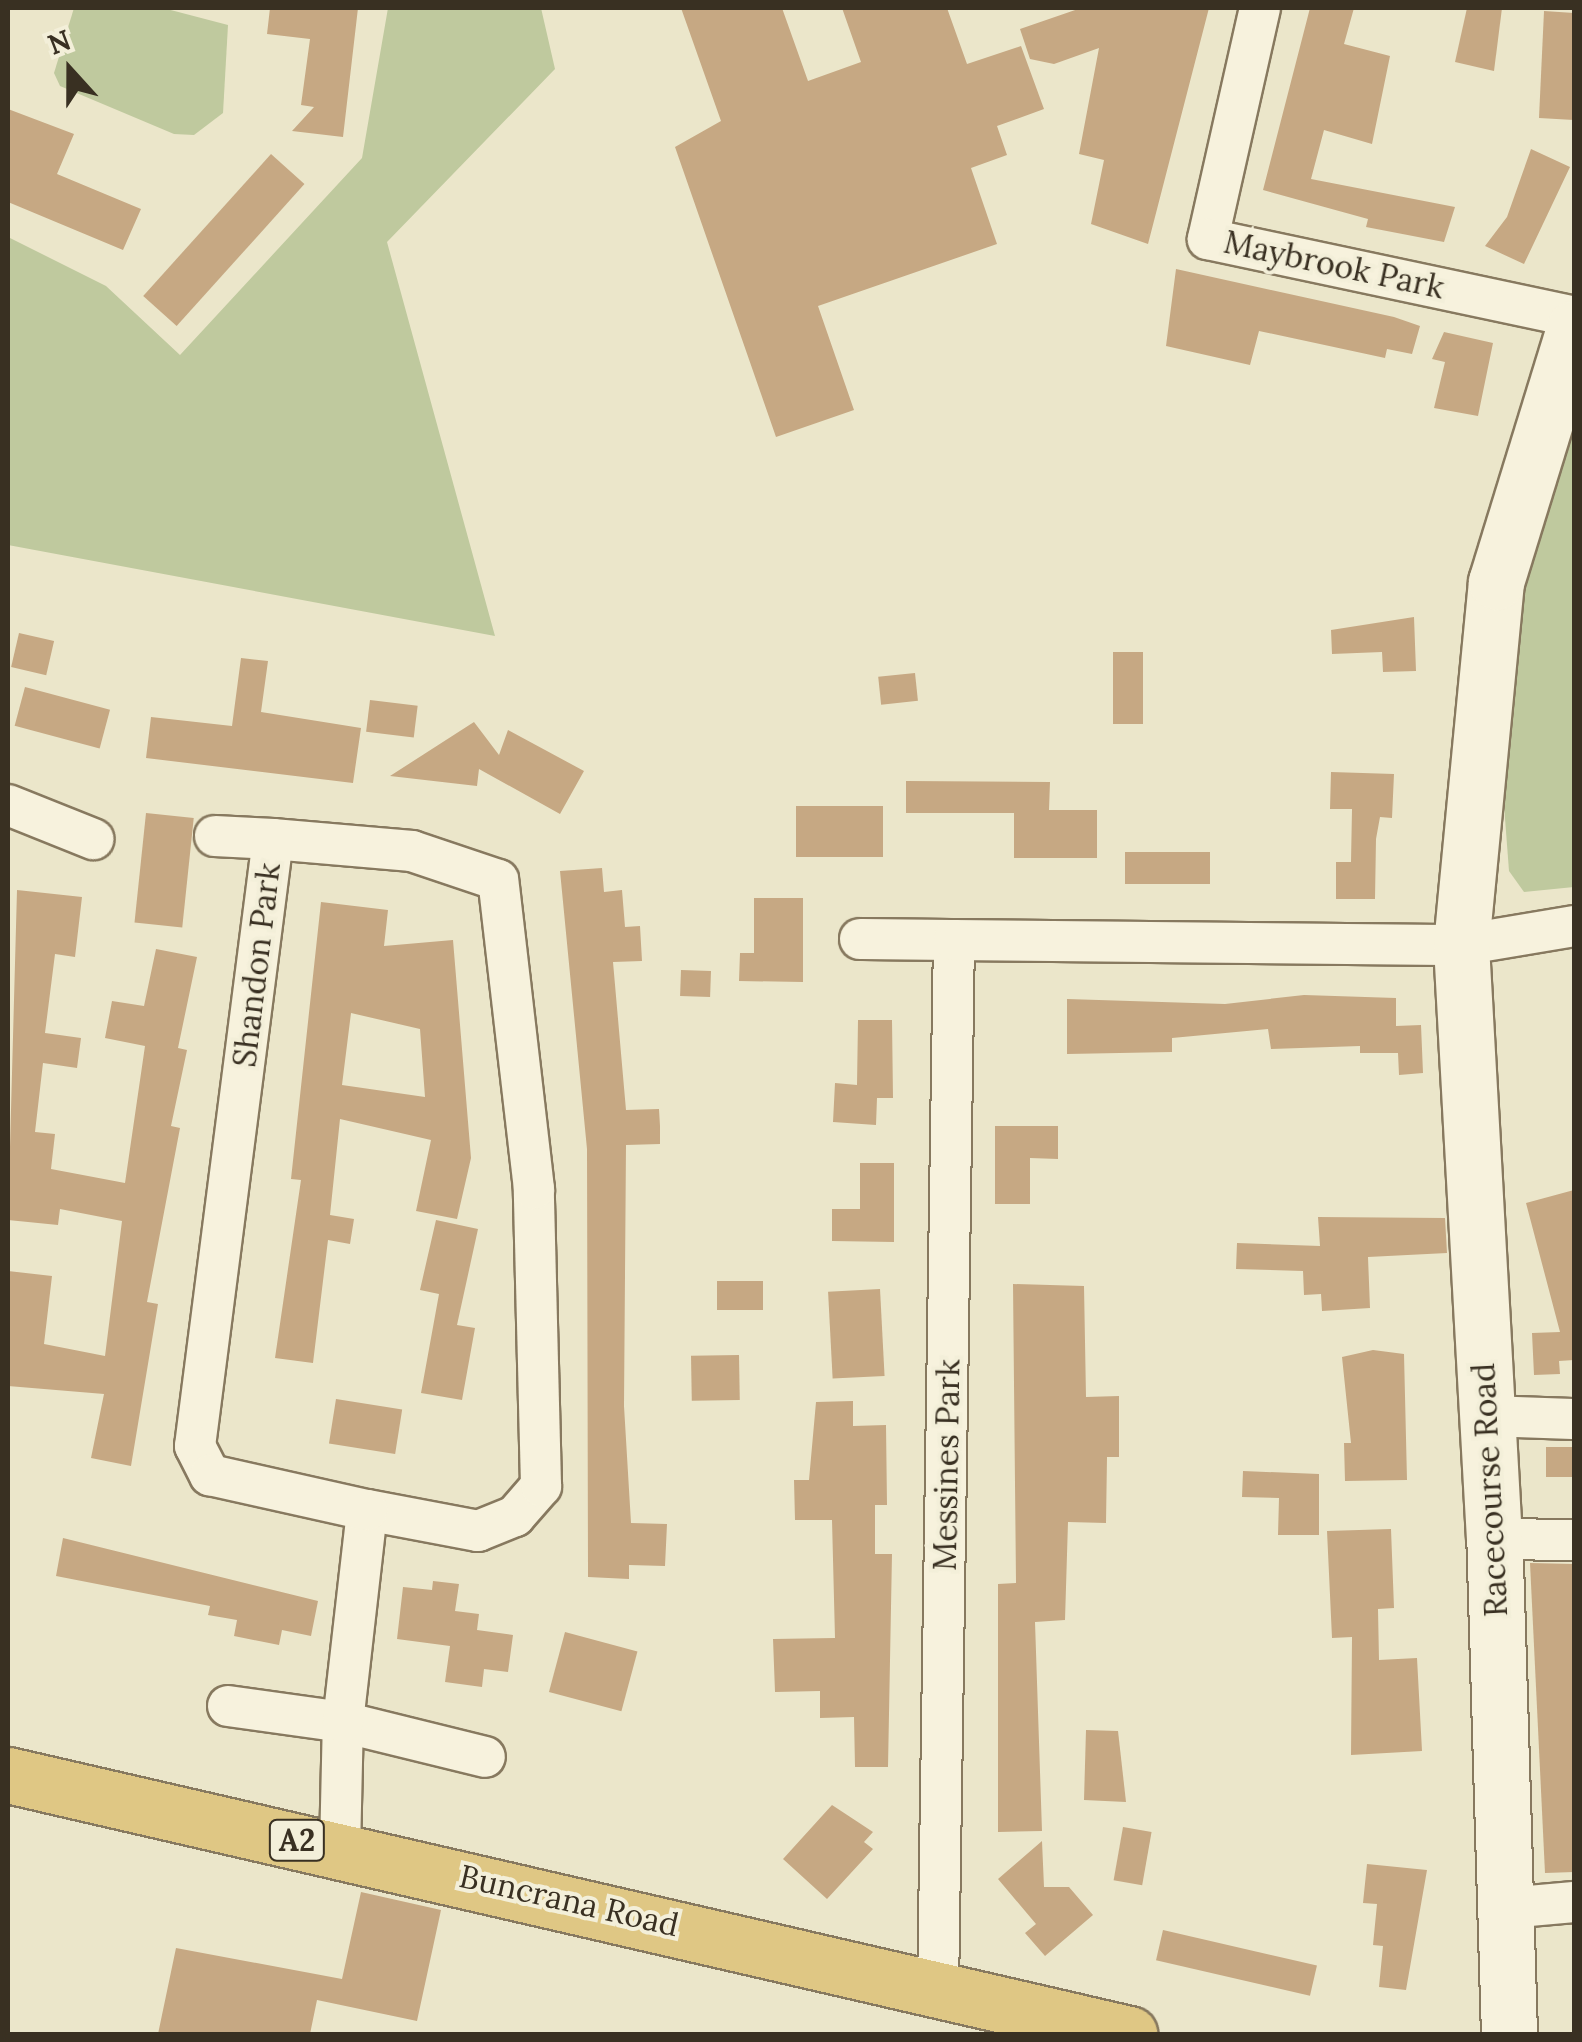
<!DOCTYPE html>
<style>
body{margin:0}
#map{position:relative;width:1582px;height:2042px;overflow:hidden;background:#ebe6ca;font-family:Lora,serif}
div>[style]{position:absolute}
.green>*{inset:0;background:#bfc99e}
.building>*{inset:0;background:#c6a883;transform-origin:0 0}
.roads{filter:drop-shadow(2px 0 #87795f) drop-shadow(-2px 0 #87795f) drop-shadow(0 2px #87795f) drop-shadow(0 -2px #87795f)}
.minor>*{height:40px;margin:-20px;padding:0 20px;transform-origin:20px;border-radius:20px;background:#f7f2dd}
.secondary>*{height:55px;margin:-27.5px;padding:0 27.5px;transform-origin:27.5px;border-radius:27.5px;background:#f7f2dd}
.trunk>*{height:55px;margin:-27.5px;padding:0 27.5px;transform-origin:27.5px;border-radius:27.5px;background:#dfc784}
span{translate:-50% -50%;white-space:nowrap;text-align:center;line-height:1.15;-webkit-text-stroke:8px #f3efd9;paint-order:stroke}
.shield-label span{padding:2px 8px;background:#f3efd9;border:2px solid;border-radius:8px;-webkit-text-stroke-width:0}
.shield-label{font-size:30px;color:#393022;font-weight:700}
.street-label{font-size:32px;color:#393022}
.frame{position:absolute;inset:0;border:10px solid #393022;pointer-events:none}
.north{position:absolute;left:20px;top:20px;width:100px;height:100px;-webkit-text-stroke:8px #f3efd9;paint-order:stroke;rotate:339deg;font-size:28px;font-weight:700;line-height:40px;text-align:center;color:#393022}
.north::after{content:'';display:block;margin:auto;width:35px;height:45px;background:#393022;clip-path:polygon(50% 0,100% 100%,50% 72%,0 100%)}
</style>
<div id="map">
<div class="green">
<i style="clip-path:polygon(74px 8px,163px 8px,228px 25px,223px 113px,194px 135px,174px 134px,60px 86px,54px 73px)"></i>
<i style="clip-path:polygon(388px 8px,541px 8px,555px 69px,387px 242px,495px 636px,8px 545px,8px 237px,106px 286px,180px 355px,362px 158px)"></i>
<i style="clip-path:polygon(1574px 406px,1574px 887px,1524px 892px,1509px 871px,1504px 805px,1516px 604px)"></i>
</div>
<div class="building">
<i style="clip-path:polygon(270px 8px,358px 8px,343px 137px,292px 131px,314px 107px,301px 105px,310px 39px,267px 34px)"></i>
<i style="clip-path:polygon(681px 8px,782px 8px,808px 81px,861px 62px,842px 8px,947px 8px,967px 64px,1021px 46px,1044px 109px,997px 126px,1007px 155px,971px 168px,997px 244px,818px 306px,854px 410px,776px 437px,675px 147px,721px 121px)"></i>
<i style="clip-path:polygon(1081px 8px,1209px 8px,1148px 244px,1091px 224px,1104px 160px,1079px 154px,1099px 48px,1054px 64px,1030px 59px,1020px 29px)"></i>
<i style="clip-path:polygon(1310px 8px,1354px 8px,1344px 44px,1390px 56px,1372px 144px,1324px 130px,1311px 179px,1455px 207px,1444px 242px,1366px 227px,1368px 219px,1263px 190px)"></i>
<i style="clip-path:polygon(1467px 8px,1502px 8px,1494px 71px,1455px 62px)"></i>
<i style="clip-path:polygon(1544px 11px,1574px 13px,1574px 120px,1539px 118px)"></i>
<i style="clip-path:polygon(8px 109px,74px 134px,57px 174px,141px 209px,123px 250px,8px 202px)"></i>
<i style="clip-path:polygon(1531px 149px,1570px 167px,1524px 264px,1485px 246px,1507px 217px)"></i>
<i style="left:271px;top:154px;width:45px;height:191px;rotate:42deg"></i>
<i style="clip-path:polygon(1176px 269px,1394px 317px,1420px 326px,1412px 354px,1387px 349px,1385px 358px,1259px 331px,1250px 365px,1166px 346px)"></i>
<i style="clip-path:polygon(1444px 332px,1493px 343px,1478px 416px,1434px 408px,1445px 362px,1432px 359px)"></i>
<i style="clip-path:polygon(1414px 617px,1416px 671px,1383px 672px,1382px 652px,1332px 654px,1331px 630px)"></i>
<i style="left:19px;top:633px;width:36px;height:35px;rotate:13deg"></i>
<i style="left:1113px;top:652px;width:30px;height:72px"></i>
<i style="clip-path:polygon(241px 658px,268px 661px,261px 712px,361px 728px,353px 783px,146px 758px,151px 717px,232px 726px)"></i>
<i style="left:915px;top:673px;width:28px;height:37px;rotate:84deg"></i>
<i style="left:25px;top:687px;width:88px;height:40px;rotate:15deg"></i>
<i style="left:370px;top:700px;width:48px;height:32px;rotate:7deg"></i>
<i style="clip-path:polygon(474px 722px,499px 755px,508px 730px,584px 771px,560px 814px,479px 769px,477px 786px,390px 776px)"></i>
<i style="clip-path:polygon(1331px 772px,1394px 774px,1392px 818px,1380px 817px,1376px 839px,1375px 899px,1336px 899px,1336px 862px,1351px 862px,1352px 809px,1330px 809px)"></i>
<i style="clip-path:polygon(906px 781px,1050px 782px,1049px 810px,1097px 810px,1097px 858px,1014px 858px,1014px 813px,906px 813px)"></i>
<i style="left:883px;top:806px;width:51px;height:87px;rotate:90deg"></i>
<i style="left:146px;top:813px;width:48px;height:110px;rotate:6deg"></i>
<i style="left:1125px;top:852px;width:85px;height:32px"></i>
<i style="clip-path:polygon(602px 868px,604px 892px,622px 890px,625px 927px,640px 926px,642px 961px,613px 962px,626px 1110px,659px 1109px,660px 1126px,660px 1144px,626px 1145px,624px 1406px,631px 1523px,667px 1524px,665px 1566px,629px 1565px,629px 1579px,588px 1577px,587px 1149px,560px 871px)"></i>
<i style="clip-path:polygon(17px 890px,82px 897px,75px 957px,55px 954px,45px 1033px,81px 1038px,77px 1068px,43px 1063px,35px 1132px,55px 1134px,51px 1169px,125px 1183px,145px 1046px,105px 1038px,112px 1001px,144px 1006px,156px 949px,197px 957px,178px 1048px,187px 1050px,171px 1126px,180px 1128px,147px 1302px,158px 1304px,131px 1466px,91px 1458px,104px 1394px,8px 1386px,8px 1271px,52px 1276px,44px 1344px,105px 1356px,122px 1221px,60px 1209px,58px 1225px,8px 1220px)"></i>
<i style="clip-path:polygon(754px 898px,803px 898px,803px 982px,739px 981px,740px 953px,754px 953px)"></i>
<i style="clip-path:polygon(evenodd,321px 902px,388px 910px,384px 946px,453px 940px,471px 1158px,457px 1219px,416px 1211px,431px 1140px,340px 1119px,330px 1215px,354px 1219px,350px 1244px,328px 1240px,313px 1363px,275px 1358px,301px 1180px,291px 1179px,321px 902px,351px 1013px,420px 1029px,425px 1097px,342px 1085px,351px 1013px)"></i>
<i style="left:681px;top:970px;width:30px;height:26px;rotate:2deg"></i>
<i style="clip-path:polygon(1304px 995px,1396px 998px,1396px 1026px,1421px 1025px,1423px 1073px,1399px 1075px,1398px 1053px,1360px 1053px,1360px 1046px,1271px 1049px,1268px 1029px,1172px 1038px,1172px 1052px,1067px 1054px,1067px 999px,1225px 1004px)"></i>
<i style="clip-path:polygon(858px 1020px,892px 1020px,893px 1098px,877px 1098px,876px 1125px,833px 1122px,835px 1083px,857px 1085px)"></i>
<i style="clip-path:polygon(995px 1126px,1058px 1126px,1058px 1159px,1030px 1158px,1030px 1204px,995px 1204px)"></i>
<i style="clip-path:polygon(860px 1163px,894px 1163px,894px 1242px,832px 1241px,832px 1209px,860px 1209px)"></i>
<i style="clip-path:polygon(1574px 1190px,1574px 1360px,1559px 1361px,1560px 1374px,1534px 1375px,1532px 1333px,1560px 1332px,1526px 1203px)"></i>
<i style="clip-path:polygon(1318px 1217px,1445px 1218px,1447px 1253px,1368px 1257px,1370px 1308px,1322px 1311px,1321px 1294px,1304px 1295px,1303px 1271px,1236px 1269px,1237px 1243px,1320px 1246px)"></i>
<i style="clip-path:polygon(436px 1220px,478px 1229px,457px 1325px,475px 1328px,462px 1400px,421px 1393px,439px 1294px,420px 1290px)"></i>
<i style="left:763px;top:1281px;width:29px;height:46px;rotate:90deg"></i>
<i style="clip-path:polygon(1013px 1284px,1084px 1286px,1086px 1397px,1119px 1396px,1119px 1457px,1107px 1457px,1106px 1523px,1068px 1522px,1065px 1620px,1035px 1622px,1042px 1831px,998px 1832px,998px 1584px,1016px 1583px)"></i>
<i style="left:880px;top:1289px;width:87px;height:52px;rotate:87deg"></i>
<i style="clip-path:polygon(1373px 1350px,1404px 1354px,1407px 1480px,1345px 1481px,1344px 1443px,1351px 1443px,1342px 1357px)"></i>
<i style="left:739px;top:1355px;width:45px;height:48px;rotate:89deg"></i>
<i style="left:336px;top:1399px;width:67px;height:45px;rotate:9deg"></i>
<i style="clip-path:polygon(853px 1401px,853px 1426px,886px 1425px,887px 1505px,875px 1505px,875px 1554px,892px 1554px,888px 1767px,855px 1767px,854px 1717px,820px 1718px,820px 1691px,775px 1692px,773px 1639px,835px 1638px,832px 1520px,795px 1520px,794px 1480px,809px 1480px,816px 1402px)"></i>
<i style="left:1546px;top:1447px;width:28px;height:30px"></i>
<i style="clip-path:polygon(1243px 1471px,1319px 1474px,1319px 1535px,1278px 1535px,1279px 1498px,1242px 1497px)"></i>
<i style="clip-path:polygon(1391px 1529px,1394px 1608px,1378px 1609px,1379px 1660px,1417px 1658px,1422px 1751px,1351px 1755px,1352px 1637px,1332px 1638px,1327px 1531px)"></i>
<i style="clip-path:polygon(63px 1538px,318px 1601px,311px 1636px,282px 1630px,279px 1645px,234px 1636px,237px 1620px,208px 1615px,210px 1606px,56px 1576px)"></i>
<i style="clip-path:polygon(1530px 1563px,1574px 1564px,1574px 1872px,1545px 1873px)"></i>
<i style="clip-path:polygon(433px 1581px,459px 1584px,455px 1611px,479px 1614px,477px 1630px,513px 1635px,508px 1672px,484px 1669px,482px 1687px,445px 1682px,450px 1646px,397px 1639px,403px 1587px,432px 1590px)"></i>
<i style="left:565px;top:1632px;width:75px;height:62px;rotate:15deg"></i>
<i style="clip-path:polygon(1086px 1730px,1118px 1731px,1126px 1802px,1084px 1800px)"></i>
<i style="clip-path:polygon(832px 1805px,873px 1832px,864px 1842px,873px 1849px,827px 1899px,783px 1859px)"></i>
<i style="left:1123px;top:1827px;width:29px;height:54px;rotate:10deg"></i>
<i style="clip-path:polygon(1042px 1841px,1044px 1887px,1069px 1887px,1093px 1915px,1045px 1956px,1025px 1933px,1036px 1924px,998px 1879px)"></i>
<i style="clip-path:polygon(1367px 1864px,1427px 1870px,1406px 1990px,1379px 1987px,1383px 1946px,1373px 1945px,1377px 1904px,1363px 1903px)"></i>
<i style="clip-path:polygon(361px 1892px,441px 1910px,417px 2021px,317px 2000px,310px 2034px,158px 2034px,176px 1948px,342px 1979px)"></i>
<i style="left:1163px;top:1930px;width:158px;height:31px;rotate:13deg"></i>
</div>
<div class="roads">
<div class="minor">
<i style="left:1260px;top:8px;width:237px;rotate:102.7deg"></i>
<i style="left:1208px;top:239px;width:374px;rotate:12deg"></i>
<i style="left:8px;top:805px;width:92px;rotate:21.8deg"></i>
<i style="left:215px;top:836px;width:58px;rotate:3deg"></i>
<i style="left:860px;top:939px;width:94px;rotate:0.6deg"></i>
<i style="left:1486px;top:1416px;width:88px;rotate:2deg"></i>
<i style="left:1494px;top:1539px;width:80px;rotate:0.7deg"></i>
<i style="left:228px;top:1706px;width:116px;rotate:7.9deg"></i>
<i style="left:343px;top:1722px;width:146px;rotate:13.8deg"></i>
<i style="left:340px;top:1850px;width:128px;rotate:-88.7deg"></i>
<i style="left:343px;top:1722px;width:213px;rotate:-83.5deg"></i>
<i style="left:367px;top:1510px;width:113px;rotate:10.7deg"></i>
<i style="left:478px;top:1531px;width:40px;rotate:-22deg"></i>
<i style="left:515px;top:1516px;width:40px;rotate:-49deg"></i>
<i style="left:541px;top:1486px;width:297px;rotate:-91.4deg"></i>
<i style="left:534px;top:1189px;width:311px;rotate:-96.6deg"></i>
<i style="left:498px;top:880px;width:91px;rotate:-161.4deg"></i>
<i style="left:412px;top:851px;width:140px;rotate:-175.1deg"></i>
<i style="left:273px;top:839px;width:612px;rotate:97.32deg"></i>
<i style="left:195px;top:1446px;width:33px;rotate:63deg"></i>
<i style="left:210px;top:1475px;width:161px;rotate:12.6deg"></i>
<i style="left:1507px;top:1908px;width:67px;rotate:-5.1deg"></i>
<i style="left:938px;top:1991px;width:1051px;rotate:-89.13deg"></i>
<i style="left:954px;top:940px;width:507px;rotate:0.57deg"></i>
<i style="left:1461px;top:945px;width:115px;rotate:-9.5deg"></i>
</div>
<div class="secondary">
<i style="left:1509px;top:2034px;width:495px;rotate:-91.7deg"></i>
<i style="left:1494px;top:1539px;width:595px;rotate:-93.18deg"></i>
<i style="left:1461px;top:945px;width:365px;rotate:-84.5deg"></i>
<i style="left:1496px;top:582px;width:266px;rotate:-72.9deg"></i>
</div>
<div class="trunk">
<i style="left:8px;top:1775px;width:1151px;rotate:13.01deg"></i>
</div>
</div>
<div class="shield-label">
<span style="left:297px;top:1840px">A2</span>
</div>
<div class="street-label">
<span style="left:1334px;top:265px;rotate:12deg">Maybrook Park</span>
<span style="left:257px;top:965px;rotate:-83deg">Shandon Park</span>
<span style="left:947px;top:1465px;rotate:-89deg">Messines Park</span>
<span style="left:1490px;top:1490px;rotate:-93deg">Racecourse Road</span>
<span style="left:569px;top:1901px;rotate:13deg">Buncrana Road</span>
</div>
<div class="frame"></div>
<div class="north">N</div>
</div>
